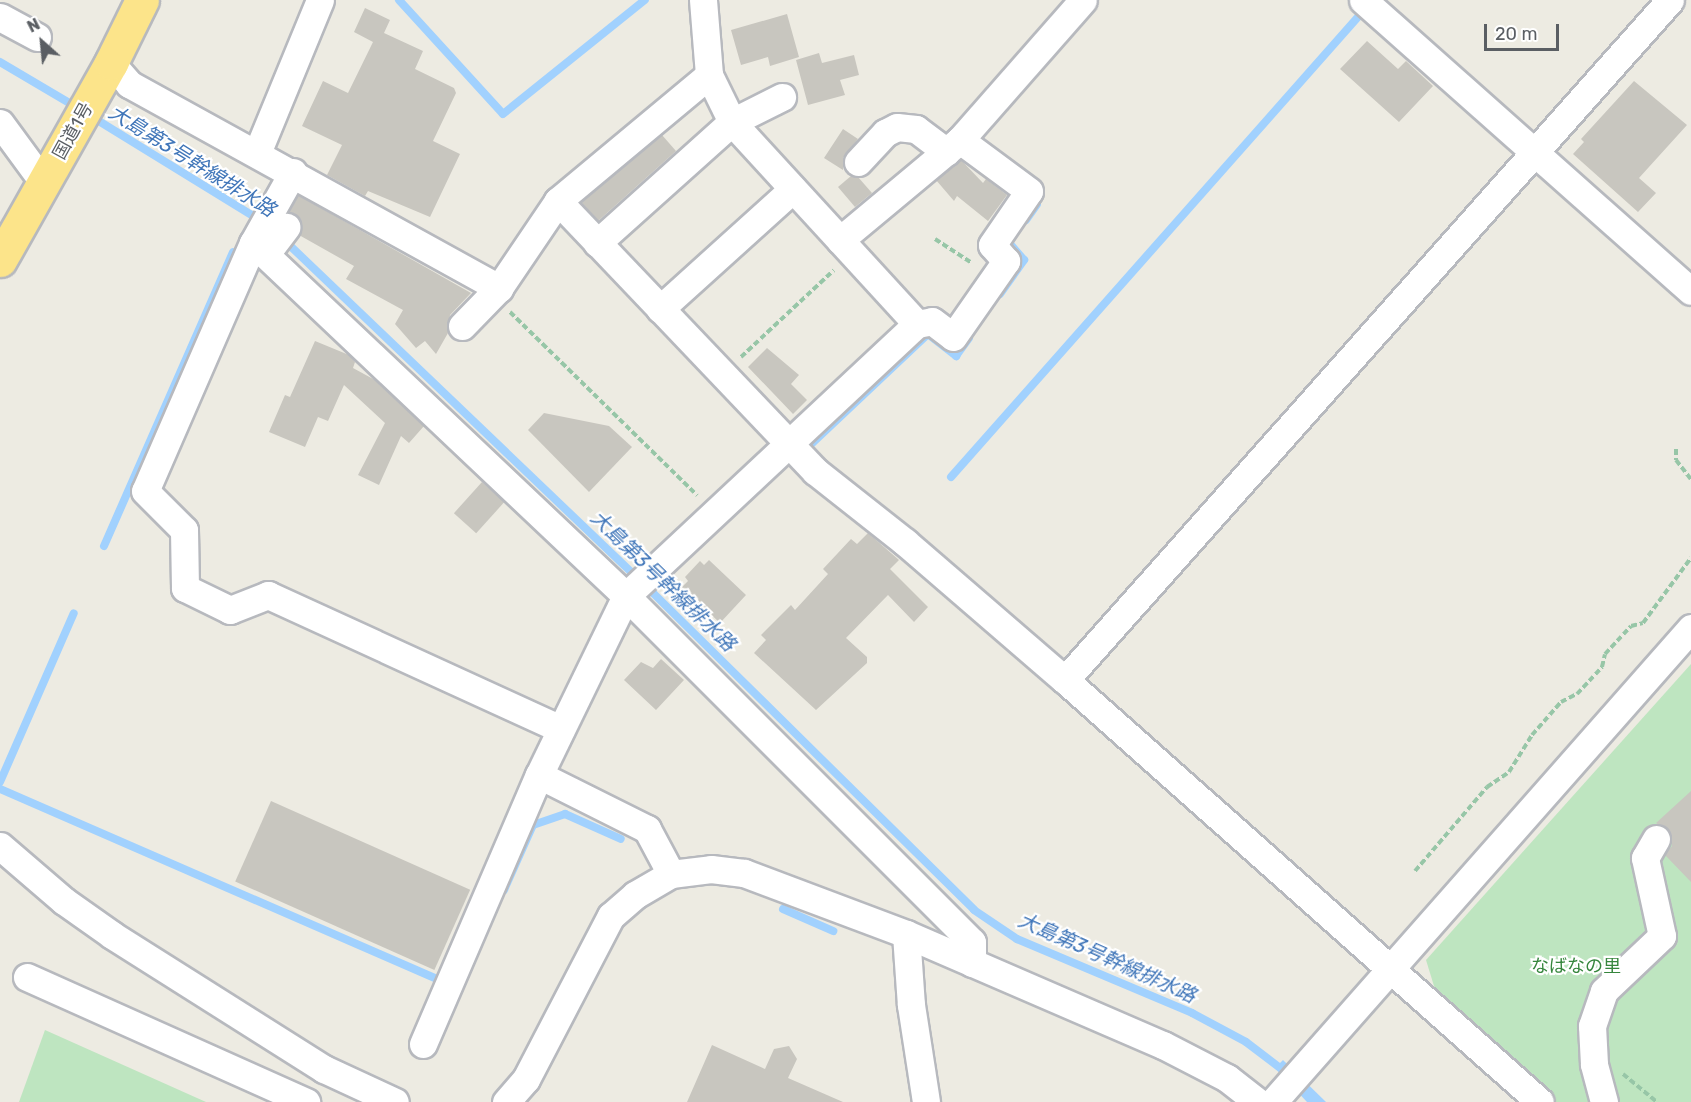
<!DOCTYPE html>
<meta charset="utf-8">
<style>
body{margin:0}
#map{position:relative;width:1691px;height:1102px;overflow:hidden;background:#edebe2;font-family:Rubik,"Noto Sans JP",sans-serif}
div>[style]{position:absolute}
.green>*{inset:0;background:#bee5c0}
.water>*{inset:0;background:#a1d1fe}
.stream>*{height:8px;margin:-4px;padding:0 4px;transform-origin:4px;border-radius:4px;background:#a1d1fe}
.building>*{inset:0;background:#c8c6bf;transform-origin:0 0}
.path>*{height:4px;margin-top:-2px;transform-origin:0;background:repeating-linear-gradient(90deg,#97c6a7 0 6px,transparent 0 9px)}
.roads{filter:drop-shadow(2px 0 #b7b9be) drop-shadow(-2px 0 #b7b9be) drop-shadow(0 2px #b7b9be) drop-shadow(0 -2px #b7b9be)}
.minor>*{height:27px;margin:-13.5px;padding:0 13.5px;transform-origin:13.5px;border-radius:13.5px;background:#fff}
.highway>*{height:33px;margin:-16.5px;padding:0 16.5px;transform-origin:16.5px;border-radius:16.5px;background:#fce48a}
span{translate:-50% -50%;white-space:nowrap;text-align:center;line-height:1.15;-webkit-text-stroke:4.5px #fff;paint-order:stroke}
.street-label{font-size:18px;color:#5a5e63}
.park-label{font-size:18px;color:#36863d}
.water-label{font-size:20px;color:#4076b9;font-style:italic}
.north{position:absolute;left:12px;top:12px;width:60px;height:60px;-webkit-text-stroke:4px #fff;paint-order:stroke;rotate:333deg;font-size:16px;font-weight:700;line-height:24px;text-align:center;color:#5a5e63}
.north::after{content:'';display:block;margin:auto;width:21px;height:27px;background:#5a5e63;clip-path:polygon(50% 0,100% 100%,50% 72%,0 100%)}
.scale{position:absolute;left:1484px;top:24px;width:75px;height:27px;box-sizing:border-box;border:3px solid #5a5e63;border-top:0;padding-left:8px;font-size:18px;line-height:21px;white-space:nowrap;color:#5a5e63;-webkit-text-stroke:4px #fff;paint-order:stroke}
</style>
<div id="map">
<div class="green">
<i style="clip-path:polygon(1691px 664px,1691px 1102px,1553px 1102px,1438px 999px,1426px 960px)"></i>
<i style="clip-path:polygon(45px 1030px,206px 1102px,19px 1102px)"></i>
</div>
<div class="water">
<i style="clip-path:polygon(1283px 1060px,1326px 1102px,1307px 1102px,1275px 1068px)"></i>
</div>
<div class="stream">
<i style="left:399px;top:0;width:154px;rotate:47.6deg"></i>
<i style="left:503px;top:114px;width:182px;rotate:-38.8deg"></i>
<i style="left:0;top:62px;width:88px;rotate:30.6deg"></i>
<i style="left:89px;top:115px;width:201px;rotate:31.6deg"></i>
<i style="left:1026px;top:220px;width:19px;rotate:-55deg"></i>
<i style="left:283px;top:239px;width:512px;rotate:43.73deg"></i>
<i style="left:653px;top:593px;width:451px;rotate:44.6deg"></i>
<i style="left:974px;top:910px;width:52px;rotate:34deg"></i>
<i style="left:1017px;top:939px;width:190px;rotate:22.9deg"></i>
<i style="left:1192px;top:1013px;width:61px;rotate:28.2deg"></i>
<i style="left:1246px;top:1042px;width:48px;rotate:37.3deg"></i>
<i style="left:1000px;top:294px;width:42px;rotate:-54.8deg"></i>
<i style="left:1024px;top:260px;width:23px;rotate:-131deg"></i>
<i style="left:1009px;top:243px;width:8px;rotate:-60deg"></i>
<i style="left:808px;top:447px;width:165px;rotate:-43.3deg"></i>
<i style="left:928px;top:334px;width:36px;rotate:38deg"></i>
<i style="left:956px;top:356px;width:22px;rotate:-54deg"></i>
<i style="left:951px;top:477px;width:614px;rotate:-48.5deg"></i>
<i style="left:104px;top:546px;width:321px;rotate:-66.3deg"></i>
<i style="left:0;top:782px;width:184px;rotate:-66.4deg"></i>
<i style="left:0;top:789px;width:474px;rotate:23.5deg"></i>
<i style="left:504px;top:890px;width:71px;rotate:-66deg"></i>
<i style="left:533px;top:825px;width:34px;rotate:-19deg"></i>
<i style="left:565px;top:814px;width:61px;rotate:24.1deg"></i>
<i style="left:783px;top:909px;width:55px;rotate:23.7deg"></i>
</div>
<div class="building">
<i style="clip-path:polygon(365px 8px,390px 20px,384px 33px,423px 51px,415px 69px,454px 88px,456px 93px,433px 141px,460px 154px,430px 217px,368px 191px,365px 196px,327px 175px,342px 145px,302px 126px,323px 81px,348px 93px,373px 42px,354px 32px)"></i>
<i style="clip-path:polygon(787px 14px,799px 57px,770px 66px,768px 57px,741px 65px,731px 30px)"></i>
<i style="clip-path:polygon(1367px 41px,1398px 69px,1406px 61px,1433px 86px,1399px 122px,1340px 69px)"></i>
<i style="clip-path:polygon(819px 53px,822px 63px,854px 55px,859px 75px,840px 80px,845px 95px,808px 105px,796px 60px)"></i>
<i style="clip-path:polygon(1634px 81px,1687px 125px,1639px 178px,1656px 193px,1638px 212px,1573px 154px,1584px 142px,1581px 139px)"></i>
<i style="clip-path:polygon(843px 129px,858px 139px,843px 158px,843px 170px,824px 158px)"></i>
<i style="clip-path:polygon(662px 135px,676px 151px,598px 221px,581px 202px)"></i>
<i style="clip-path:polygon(961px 160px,983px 183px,986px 179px,1007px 195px,988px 221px,957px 196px,954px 201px,936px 180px)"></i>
<i style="clip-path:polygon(851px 176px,858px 177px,872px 193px,855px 207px,838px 187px)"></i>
<i style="clip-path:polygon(298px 195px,471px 293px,450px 315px,448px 333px,436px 354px,425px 341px,416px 348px,395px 324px,403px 310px,346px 279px,354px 266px,299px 235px,300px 220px,289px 212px)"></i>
<i style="clip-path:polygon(315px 341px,349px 355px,355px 362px,353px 368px,375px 380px,424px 426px,409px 443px,401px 436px,379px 485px,358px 475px,385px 423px,344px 385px,328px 421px,318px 417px,305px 447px,269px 432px,285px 395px,290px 397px)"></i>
<i style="clip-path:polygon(767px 348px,799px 375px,791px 384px,807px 400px,793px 414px,748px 367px)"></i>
<i style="clip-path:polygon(544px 413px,609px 426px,632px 447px,589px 492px,528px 430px)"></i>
<i style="left:482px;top:482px;width:30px;height:42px;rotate:42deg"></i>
<i style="clip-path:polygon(868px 533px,899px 560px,890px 569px,928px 607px,914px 622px,888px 595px,846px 638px,867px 657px,867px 663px,816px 710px,754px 653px,766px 640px,761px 635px,791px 605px,795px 610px,828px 574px,823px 569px,851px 539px,857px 544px)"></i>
<i style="clip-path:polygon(709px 560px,746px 595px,720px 623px,682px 587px,688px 581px,685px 577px,700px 561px,704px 565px)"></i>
<i style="clip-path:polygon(661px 659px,684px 680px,656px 710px,624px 680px,641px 662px,653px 668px)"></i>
<i style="clip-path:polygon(1691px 791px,1691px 882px,1665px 855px,1672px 846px,1670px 832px,1656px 823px)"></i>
<i style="left:271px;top:801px;width:218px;height:88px;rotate:24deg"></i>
<i style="clip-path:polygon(712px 1045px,765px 1069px,774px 1049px,789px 1046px,797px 1059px,788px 1078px,843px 1102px,687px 1102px)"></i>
</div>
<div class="path">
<i style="left:935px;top:239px;width:44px;rotate:33deg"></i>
<i style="left:510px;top:312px;width:262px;rotate:44.4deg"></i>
<i style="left:741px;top:357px;width:127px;rotate:-43.1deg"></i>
<i style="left:1676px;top:449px;width:11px;rotate:90deg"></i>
<i style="left:1676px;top:460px;width:24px;rotate:52deg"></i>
<i style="left:1415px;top:871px;width:111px;rotate:-49.4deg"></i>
<i style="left:1487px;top:787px;width:27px;rotate:-34deg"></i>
<i style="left:1509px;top:772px;width:44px;rotate:-58.1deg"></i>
<i style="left:1532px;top:735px;width:44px;rotate:-48.7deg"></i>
<i style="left:1561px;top:702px;width:18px;rotate:-27deg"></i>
<i style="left:1577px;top:694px;width:37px;rotate:-47deg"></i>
<i style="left:1602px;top:667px;width:13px;rotate:-77deg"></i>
<i style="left:1605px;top:654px;width:38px;rotate:-47deg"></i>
<i style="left:1631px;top:626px;width:12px;rotate:-14deg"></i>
<i style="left:1643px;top:623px;width:81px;rotate:-53.6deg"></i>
<i style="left:1623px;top:1074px;width:44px;rotate:39.5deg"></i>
</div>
<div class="roads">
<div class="minor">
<i style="left:703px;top:0;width:75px;rotate:85.4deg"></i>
<i style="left:709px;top:75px;width:197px;rotate:140.2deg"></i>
<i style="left:558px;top:201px;width:373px;rotate:46.4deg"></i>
<i style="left:815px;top:471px;width:115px;rotate:38.3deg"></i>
<i style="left:905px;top:542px;width:211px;rotate:40.8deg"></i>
<i style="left:1065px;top:680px;width:635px;rotate:41.62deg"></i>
<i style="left:1363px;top:0;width:438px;rotate:41.6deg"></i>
<i style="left:0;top:17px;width:42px;rotate:28.4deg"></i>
<i style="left:111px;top:63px;width:28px;rotate:49deg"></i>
<i style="left:129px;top:84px;width:423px;rotate:28.9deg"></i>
<i style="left:499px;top:288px;width:105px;rotate:-55.9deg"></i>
<i style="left:0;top:123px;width:74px;rotate:53.7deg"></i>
<i style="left:257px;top:153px;width:165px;rotate:-67.6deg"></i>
<i style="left:858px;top:162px;width:40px;rotate:-47deg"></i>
<i style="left:885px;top:133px;width:13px;rotate:-27deg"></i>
<i style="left:897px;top:127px;width:19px;rotate:6deg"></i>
<i style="left:916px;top:129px;width:38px;rotate:37deg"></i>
<i style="left:293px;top:172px;width:81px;rotate:119.4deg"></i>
<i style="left:253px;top:243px;width:514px;rotate:43.42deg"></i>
<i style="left:626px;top:596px;width:489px;rotate:45deg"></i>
<i style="left:972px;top:942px;width:21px;rotate:90deg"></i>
<i style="left:840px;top:240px;width:156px;rotate:-39.8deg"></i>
<i style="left:960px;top:140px;width:186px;rotate:-48.7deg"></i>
<i style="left:253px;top:243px;width:270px;rotate:113.5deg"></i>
<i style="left:145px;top:491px;width:55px;rotate:45deg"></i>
<i style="left:184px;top:530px;width:58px;rotate:89deg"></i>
<i style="left:185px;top:588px;width:50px;rotate:26.1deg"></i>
<i style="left:230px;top:610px;width:41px;rotate:-21.5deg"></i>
<i style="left:268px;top:595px;width:322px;rotate:24.6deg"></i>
<i style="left:597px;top:243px;width:181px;rotate:-41.9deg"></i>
<i style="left:732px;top:122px;width:56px;rotate:-26.6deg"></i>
<i style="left:266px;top:254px;width:34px;rotate:-53deg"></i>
<i style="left:660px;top:309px;width:179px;rotate:-42.1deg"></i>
<i style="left:917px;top:324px;width:15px;rotate:-11deg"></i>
<i style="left:932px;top:321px;width:26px;rotate:37deg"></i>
<i style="left:953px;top:337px;width:93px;rotate:-55.1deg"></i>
<i style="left:1006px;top:261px;width:21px;rotate:-131deg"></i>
<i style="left:992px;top:245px;width:65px;rotate:-55.6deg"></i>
<i style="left:1029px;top:191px;width:86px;rotate:-143.5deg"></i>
<i style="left:462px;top:326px;width:53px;rotate:-45.8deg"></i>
<i style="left:1065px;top:680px;width:910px;rotate:-48.34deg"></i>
<i style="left:539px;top:775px;width:121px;rotate:26.6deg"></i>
<i style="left:647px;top:829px;width:51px;rotate:61.9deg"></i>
<i style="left:671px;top:874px;width:40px;rotate:-7.1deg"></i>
<i style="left:711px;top:869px;width:33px;rotate:7deg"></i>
<i style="left:744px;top:873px;width:173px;rotate:20.6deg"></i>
<i style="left:906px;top:934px;width:280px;rotate:23.4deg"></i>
<i style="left:1163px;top:1045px;width:72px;rotate:27.3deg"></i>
<i style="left:1227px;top:1078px;width:39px;rotate:38deg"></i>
<i style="left:0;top:846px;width:84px;rotate:40.7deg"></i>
<i style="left:64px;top:901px;width:59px;rotate:35.3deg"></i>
<i style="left:112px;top:935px;width:251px;rotate:32.3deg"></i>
<i style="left:324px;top:1069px;width:78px;rotate:24.9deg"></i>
<i style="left:906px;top:934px;width:71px;rotate:86deg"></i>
<i style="left:911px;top:1005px;width:98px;rotate:81.2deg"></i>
<i style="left:27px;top:977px;width:306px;rotate:24.1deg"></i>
<i style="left:423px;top:1044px;width:293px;rotate:-66.7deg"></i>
<i style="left:539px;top:775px;width:199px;rotate:-64.1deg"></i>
<i style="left:626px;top:596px;width:398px;rotate:-43.1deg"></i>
<i style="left:917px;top:324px;width:274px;rotate:-132.5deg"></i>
<i style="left:732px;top:122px;width:52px;rotate:-116.1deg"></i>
<i style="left:506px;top:1102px;width:30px;rotate:-49deg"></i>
<i style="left:526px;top:1079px;width:184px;rotate:-62.5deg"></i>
<i style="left:611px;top:916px;width:32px;rotate:-41deg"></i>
<i style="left:635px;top:895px;width:42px;rotate:-30.3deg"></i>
<i style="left:1273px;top:1102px;width:632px;rotate:-48.59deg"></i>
<i style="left:1604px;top:1102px;width:39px;rotate:-105deg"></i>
<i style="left:1594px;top:1064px;width:38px;rotate:-93deg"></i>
<i style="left:1592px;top:1026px;width:37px;rotate:-71deg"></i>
<i style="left:1604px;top:991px;width:80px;rotate:-43.5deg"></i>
<i style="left:1662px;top:936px;width:80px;rotate:-102.3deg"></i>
<i style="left:1645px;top:858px;width:22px;rotate:-60deg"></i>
</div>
<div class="highway">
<i style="left:0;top:260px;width:226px;rotate:-60.6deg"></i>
<i style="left:111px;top:63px;width:70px;rotate:-63.8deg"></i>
</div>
</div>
<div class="street-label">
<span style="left:73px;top:131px;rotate:-61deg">国道1号</span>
</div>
<div class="park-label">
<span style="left:1576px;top:966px">なばなの里</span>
</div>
<div class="water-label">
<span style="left:192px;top:161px;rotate:32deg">大島第3号幹線排水路</span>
<span style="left:663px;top:581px;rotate:44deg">大島第3号幹線排水路</span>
<span style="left:1107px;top:958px;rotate:24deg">大島第3号幹線排水路</span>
</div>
<div class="north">N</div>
<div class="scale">20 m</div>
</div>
